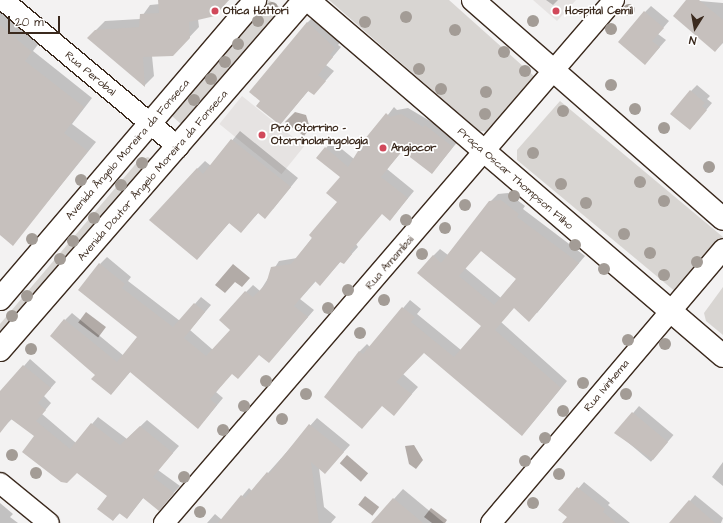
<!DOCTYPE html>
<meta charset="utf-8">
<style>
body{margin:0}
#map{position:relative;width:723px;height:523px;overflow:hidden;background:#f3f2f2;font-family:"Architects Daughter",sans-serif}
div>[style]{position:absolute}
.built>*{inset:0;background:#e6e3e2;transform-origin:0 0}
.green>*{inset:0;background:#d8d5d2}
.water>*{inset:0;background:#b2aba7;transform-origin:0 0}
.shadow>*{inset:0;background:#0003;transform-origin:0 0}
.building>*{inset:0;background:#c6c0bd}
.roads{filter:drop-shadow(1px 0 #3b2a1e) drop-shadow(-1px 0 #3b2a1e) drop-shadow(0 1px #3b2a1e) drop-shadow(0 -1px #3b2a1e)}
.minor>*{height:20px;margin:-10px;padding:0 10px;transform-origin:10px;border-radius:10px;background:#fff}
.tertiary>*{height:22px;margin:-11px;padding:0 11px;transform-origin:11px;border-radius:11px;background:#fff}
.trees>*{width:12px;height:12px;margin:-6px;border-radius:50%;background:#a39c96}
.dots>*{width:11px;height:11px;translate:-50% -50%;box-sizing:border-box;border:2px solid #fff;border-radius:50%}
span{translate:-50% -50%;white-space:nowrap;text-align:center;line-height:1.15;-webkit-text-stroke:3.5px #fff;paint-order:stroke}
.poi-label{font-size:11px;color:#3b2a1e;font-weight:700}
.left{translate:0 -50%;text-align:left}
.street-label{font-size:11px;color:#3b2a1e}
.north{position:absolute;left:675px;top:8px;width:40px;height:40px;-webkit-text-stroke:3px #fff;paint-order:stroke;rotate:191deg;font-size:11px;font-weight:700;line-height:16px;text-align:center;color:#3b2a1e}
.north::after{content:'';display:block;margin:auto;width:14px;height:18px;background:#3b2a1e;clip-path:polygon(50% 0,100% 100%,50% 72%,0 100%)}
.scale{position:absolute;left:8px;top:16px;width:52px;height:18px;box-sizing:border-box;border:2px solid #3b2a1e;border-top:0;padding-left:5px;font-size:12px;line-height:14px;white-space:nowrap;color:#3b2a1e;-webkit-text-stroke:3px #fff;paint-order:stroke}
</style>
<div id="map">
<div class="built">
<i style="clip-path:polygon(533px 0,576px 0,557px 21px)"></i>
<i style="left:242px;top:96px;width:80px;height:36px;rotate:39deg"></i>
</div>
<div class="green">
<i style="clip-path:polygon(269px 0,281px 8px,181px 124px,172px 116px)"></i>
<i style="clip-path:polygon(329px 0,449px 0,535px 77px,492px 132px,479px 131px)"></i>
<i style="clip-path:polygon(560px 101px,723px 237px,723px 245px,677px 293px,517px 160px,517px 150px)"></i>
<i style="clip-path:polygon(148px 157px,152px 160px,0 342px,0 324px,139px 160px)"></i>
<i style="clip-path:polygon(723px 287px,723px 335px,706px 321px,704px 313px)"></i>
</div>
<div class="water">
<i style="clip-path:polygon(295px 112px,306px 115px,310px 128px,304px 136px,285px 122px)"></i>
<i style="clip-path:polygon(233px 264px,250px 278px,242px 287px,235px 282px,225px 293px,215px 285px)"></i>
<i style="left:86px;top:312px;width:25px;height:13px;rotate:37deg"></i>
<i style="clip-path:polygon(414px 445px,423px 460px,416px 469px,409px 464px,405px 446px)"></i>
<i style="left:347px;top:455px;width:28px;height:11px;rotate:41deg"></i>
<i style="left:365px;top:496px;width:18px;height:11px;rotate:38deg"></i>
<i style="clip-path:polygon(431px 508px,447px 520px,445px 523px,432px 523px,424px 517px)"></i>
</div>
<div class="shadow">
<i style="clip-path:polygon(160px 0,229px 0,198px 19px,199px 27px,182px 45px,152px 56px,154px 76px,144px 86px,95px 31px,105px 21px,140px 19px,150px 5px,160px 4px)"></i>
<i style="clip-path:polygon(546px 0,558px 0,553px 5px)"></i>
<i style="clip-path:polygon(688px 0,723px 3px,723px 43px,715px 51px)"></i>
<i style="clip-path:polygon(651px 6px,669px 21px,658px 34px,666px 40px,651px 57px,645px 12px)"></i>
<i style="clip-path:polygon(0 9px,40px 42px,33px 51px,92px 98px,72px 124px,96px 142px,13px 244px,0 234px)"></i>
<i style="clip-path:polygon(317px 13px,344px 38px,338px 45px,341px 47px,326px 65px,334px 71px,314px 94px,309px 90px,280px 124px,307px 23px)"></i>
<i style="clip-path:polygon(697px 85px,710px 96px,707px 99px,712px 103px,696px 122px,691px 91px)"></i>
<i style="clip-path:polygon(394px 107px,397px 110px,408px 108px,430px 121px,433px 118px,459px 140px,432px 173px,403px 150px,387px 169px,414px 191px,390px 220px,382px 213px,356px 244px,358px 247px,350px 256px,343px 263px,341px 261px,320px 285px,316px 281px,300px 299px,314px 310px,275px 355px,259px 354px,232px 373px,216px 392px,223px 398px,204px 421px,131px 371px,111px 394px,65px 320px,72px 313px,124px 356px,139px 337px,100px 264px,107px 257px,131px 277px,128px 281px,180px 321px,201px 297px,211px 305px,190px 330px,213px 350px,231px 330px,246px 292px,253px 285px,260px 291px,279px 261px,297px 258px,339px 202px,341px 177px,326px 148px,332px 141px,354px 159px)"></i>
<i style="clip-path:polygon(240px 131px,298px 178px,273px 209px,259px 212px,241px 232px,230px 222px,197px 259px,197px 169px,205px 161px,211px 166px)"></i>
<i style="clip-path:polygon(evenodd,508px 193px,525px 206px,523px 209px,585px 256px,537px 313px,514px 307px,501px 322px,567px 381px,529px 427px,522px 434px,424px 352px,403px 374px,418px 387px,394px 414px,382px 405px,325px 397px,360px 351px,367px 344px,370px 347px,410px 300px,421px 309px,417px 314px,461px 350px,482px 326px,433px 256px,440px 249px,448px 255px,490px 202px,498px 194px,508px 193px,481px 250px,517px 278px,501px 298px,465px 268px,481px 250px)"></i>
<i style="clip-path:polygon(30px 359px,56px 382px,44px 396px,51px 403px,42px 414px,76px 443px,98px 417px,127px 439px,147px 420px,179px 446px,158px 470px,180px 486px,159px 509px,144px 497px,127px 518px,120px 513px,113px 520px,108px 496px,36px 436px,12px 419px,0 430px,0 394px)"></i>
<i style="left:639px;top:406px;width:45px;height:35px;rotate:40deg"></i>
<i style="clip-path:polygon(317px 418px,350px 445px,331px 466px,319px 468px,324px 507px,336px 517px,331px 523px,207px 523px,215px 514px,222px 520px,249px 488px,252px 491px)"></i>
<i style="clip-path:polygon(723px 462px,723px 486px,712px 477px)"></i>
<i style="clip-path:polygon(584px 482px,610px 503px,608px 505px,630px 523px,563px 523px,568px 517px,560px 510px)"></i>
<i style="clip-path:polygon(403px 489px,444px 523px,372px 523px)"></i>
<i style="clip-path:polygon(695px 495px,723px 518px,721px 523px,672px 523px)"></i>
<i style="clip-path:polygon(0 503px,13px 514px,10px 517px,18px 523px,0 523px)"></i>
</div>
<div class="building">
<i style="clip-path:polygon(158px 0,229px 0,215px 16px,189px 22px,190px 38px,173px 56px,143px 57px,145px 87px,87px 38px,95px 30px,139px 27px,140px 14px,159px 13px)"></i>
<i style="clip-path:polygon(686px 0,699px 0,723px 20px,723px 42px,715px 52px,673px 16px)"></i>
<i style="clip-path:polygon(644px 11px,664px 28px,652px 41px,660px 47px,645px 65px,618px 42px)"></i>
<i style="clip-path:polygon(307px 22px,335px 48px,330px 55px,333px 57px,318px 75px,326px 81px,314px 95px,308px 91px,280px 125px,256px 106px,260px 101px,249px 92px)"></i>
<i style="clip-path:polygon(0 25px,32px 52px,25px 61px,84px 107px,64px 133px,88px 151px,13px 246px,0 235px)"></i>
<i style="clip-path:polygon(690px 90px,705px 103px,702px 106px,707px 110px,690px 130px,670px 114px)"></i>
<i style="clip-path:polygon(386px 113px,390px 117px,401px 114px,423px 127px,425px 125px,453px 147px,432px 174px,402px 151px,381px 177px,408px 198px,390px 221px,382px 214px,350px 252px,352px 254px,344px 264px,340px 262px,320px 286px,315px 281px,294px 306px,308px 317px,269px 363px,259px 355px,238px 379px,232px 374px,210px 399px,217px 405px,198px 429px,130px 372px,111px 395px,91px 379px,95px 375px,50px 336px,64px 319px,117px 362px,137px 337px,78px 290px,99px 263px,125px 284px,122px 288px,173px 327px,194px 303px,205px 312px,184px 338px,206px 356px,230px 330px,219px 320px,245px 291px,253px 297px,266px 284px,271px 267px,291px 264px,312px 238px,309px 235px,337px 202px,326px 193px,340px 177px,316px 158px,325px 147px,348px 167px,358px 151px,362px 151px,364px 140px)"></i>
<i style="clip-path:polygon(231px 139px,291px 187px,265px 219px,258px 213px,241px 233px,229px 223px,197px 260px,149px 220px,197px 168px,203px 174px)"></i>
<i style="clip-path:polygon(evenodd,501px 200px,519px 214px,517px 217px,579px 263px,529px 322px,514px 308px,495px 330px,561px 388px,522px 436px,424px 353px,396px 382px,412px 394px,394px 416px,382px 406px,362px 429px,324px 397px,359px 351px,363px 354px,402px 307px,415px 317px,411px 322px,454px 357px,481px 326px,417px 273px,433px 255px,441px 263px,489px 201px,501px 200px,481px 251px,516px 279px,494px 305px,459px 276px,481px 251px)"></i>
<i style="clip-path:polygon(23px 365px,51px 388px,38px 403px,46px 410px,36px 421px,70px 449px,91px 423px,120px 445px,140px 426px,173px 453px,153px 477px,174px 493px,159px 511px,143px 498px,127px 519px,119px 513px,113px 521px,97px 509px,107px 496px,77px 473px,67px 483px,61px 482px,22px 452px,34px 436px,11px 419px,0 433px,0 391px)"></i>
<i style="clip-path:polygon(632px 412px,668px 442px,653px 460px,614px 433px)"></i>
<i style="clip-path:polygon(309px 424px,344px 452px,325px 474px,311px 462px,319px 523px,218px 523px,241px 495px,245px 498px,267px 472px,269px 474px)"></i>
<i style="clip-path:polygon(577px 487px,605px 509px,603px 512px,616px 523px,562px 523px,567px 517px,558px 510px)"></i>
<i style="clip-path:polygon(393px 498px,423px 523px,371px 523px)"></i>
<i style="clip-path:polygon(689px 500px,715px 523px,669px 523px)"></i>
</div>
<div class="roads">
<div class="minor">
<i style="left:3px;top:0;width:229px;rotate:40deg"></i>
<i style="left:0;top:483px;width:63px;rotate:39.2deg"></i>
<i style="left:164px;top:523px;width:690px;rotate:-49.29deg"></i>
<i style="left:491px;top:523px;width:359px;rotate:-49.7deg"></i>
</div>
<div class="tertiary">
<i style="left:308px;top:0;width:547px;rotate:40.62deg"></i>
<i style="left:473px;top:0;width:332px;rotate:41.2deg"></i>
<i style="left:0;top:299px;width:393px;rotate:-49.5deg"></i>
<i style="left:0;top:350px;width:464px;rotate:-49deg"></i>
</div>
</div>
<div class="trees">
<i style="left:272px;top:8px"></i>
<i style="left:629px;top:10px"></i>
<i style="left:406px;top:17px"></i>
<i style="left:258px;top:21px"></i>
<i style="left:533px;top:21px"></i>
<i style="left:365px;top:22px"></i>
<i style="left:611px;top:29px"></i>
<i style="left:455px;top:30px"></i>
<i style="left:238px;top:44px"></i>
<i style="left:504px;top:52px"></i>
<i style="left:225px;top:62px"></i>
<i style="left:419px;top:69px"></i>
<i style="left:525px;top:71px"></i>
<i style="left:211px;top:79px"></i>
<i style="left:611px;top:85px"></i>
<i style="left:441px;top:89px"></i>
<i style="left:486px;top:92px"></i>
<i style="left:194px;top:100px"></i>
<i style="left:635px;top:109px"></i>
<i style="left:563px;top:111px"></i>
<i style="left:485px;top:114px"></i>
<i style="left:664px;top:128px"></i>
<i style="left:533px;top:153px"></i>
<i style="left:142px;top:163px"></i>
<i style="left:709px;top:167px"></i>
<i style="left:81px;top:180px"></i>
<i style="left:640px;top:182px"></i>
<i style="left:561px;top:184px"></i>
<i style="left:121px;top:185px"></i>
<i style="left:514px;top:196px"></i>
<i style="left:664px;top:201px"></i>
<i style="left:586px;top:203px"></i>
<i style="left:465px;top:205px"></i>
<i style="left:94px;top:218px"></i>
<i style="left:406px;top:220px"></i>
<i style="left:445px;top:228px"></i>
<i style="left:624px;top:234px"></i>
<i style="left:32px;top:239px"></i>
<i style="left:73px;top:241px"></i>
<i style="left:575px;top:245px"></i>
<i style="left:650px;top:253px"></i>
<i style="left:422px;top:254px"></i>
<i style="left:60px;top:259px"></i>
<i style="left:697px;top:262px"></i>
<i style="left:604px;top:269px"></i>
<i style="left:664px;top:275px"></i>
<i style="left:348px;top:290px"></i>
<i style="left:27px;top:296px"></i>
<i style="left:384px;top:300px"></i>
<i style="left:328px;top:308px"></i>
<i style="left:12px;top:316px"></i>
<i style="left:360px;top:333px"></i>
<i style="left:628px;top:340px"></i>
<i style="left:665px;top:344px"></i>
<i style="left:31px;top:349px"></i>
<i style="left:266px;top:381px"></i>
<i style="left:583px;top:383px"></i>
<i style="left:306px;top:394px"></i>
<i style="left:626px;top:394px"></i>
<i style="left:244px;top:406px"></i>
<i style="left:563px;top:411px"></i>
<i style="left:282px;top:419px"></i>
<i style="left:223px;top:430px"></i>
<i style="left:545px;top:438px"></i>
<i style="left:12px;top:455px"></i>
<i style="left:525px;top:461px"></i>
<i style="left:36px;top:473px"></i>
<i style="left:559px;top:474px"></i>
<i style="left:184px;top:477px"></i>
<i style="left:533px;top:503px"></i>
<i style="left:200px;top:512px"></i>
</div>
<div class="dots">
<i style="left:215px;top:11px;background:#d1495b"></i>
<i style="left:556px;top:11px;background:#d1495b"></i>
<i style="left:262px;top:135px;background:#d1495b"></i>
<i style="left:383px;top:148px;background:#d1495b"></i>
</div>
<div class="poi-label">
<span class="left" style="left:223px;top:11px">Otica Hattori</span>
<span class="left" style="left:565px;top:11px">Hospital Cemil</span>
<span class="left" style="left:271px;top:135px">Pró Otorrino -<br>Otorrinolaringologia</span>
<span class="left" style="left:391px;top:148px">Angiocor</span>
</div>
<div class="street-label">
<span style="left:90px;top:74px;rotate:40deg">Rua Perobal</span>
<span style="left:128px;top:150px;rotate:-49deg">Avenida Ângelo Moreira da Fonseca</span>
<span style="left:153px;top:176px;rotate:-49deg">Avenida Doutor Ângelo Moreira da Fonseca</span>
<span style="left:515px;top:179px;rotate:41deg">Praça Oscar Thompson Filho</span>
<span style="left:390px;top:263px;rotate:-49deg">Rua Amambaí</span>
<span style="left:607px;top:386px;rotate:-50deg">Rua Ivinhema</span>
</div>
<div class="north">N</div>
<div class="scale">20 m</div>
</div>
